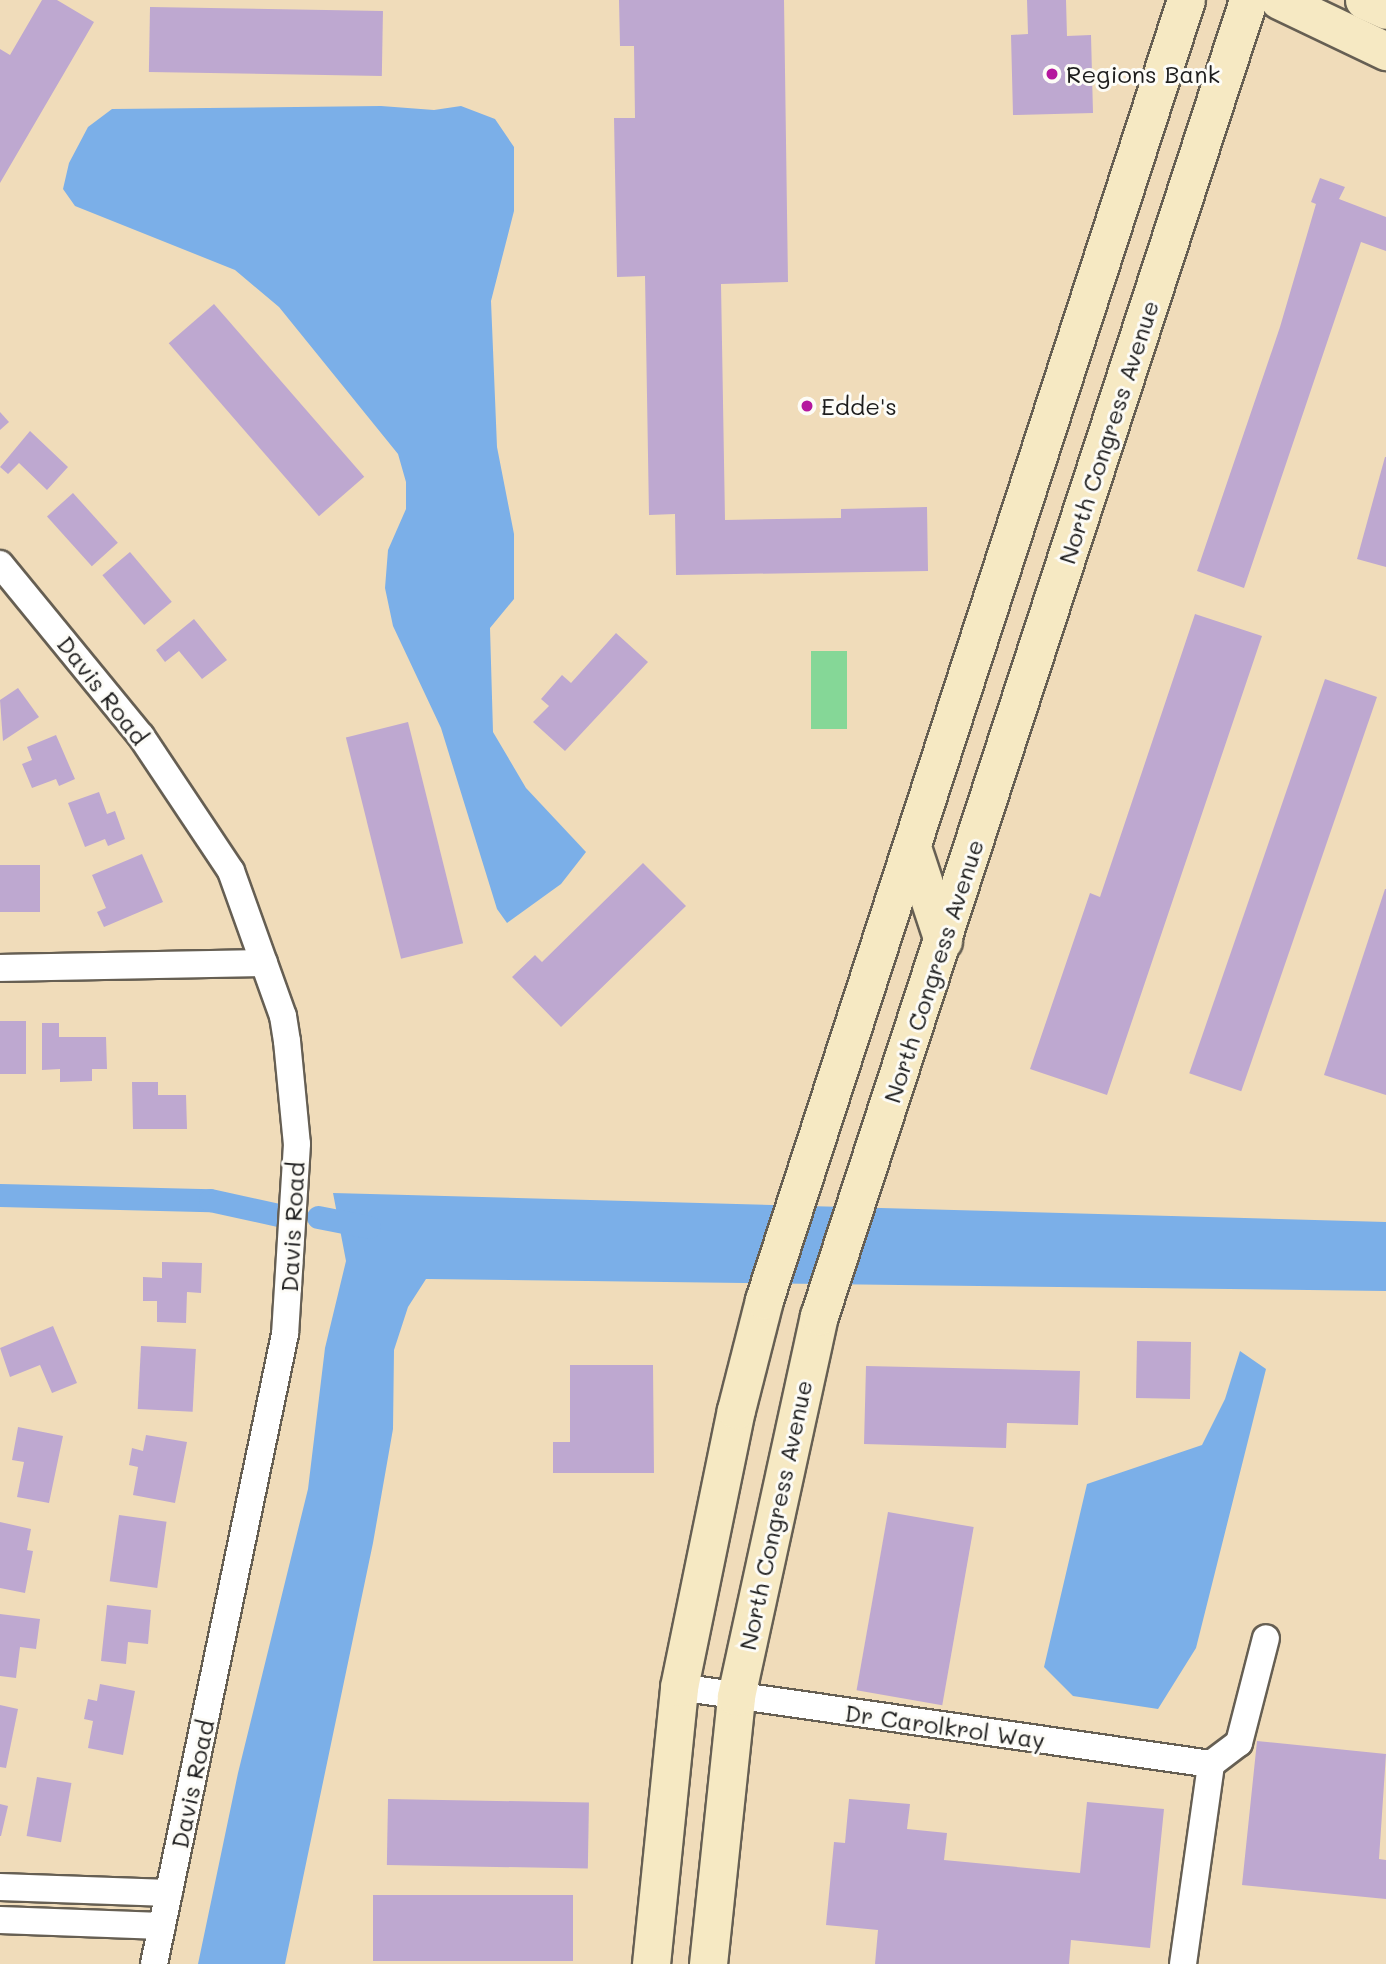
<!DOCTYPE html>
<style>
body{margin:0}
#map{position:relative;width:1386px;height:1964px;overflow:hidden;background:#f0dcba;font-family:Mali,sans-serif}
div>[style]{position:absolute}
.green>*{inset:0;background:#85d797;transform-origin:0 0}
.water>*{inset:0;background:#7bafe8}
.canal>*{height:23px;margin:-11.5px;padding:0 11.5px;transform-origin:11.5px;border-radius:11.5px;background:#7bafe8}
.building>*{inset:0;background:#bea8d0;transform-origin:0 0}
.roads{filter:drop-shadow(2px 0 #665f53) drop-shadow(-2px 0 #665f53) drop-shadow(0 2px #665f53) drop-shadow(0 -2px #665f53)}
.street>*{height:26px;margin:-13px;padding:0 13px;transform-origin:13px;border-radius:13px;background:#fff}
.secondary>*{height:37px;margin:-18.5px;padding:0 18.5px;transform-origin:18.5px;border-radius:18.5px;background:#f6e9c3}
.dots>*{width:19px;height:19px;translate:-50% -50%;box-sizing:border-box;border:4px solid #fdfcf7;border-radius:50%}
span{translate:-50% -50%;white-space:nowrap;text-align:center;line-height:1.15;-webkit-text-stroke:6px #fdfcf7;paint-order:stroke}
.poi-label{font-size:24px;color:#1c1c1c}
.left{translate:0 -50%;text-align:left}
.street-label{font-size:24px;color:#1c1c1c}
</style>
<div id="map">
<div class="green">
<i style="left:811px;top:651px;width:36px;height:78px"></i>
</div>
<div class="water">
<i style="clip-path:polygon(381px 106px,434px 110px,461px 106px,495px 119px,514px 147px,514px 211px,491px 301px,497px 447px,514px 534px,514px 599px,490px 628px,493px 732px,526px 788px,586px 852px,561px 884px,507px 923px,497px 909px,441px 728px,393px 626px,385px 588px,388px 550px,406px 509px,406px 482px,398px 454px,279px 307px,235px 270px,75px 206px,63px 189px,69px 163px,88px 127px,112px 109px)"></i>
<i style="clip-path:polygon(333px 1193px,1386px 1222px,1386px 1291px,426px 1279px,408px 1307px,394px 1350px,393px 1429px,373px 1543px,285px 1964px,198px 1964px,238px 1773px,308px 1489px,325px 1348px,346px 1261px)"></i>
<i style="clip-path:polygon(1240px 1351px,1266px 1369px,1196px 1648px,1158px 1709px,1073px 1696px,1044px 1667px,1087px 1484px,1202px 1445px,1225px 1399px)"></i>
</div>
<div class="canal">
<i style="left:0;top:1195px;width:210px;rotate:1.4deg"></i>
<i style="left:210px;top:1200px;width:70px;rotate:12.4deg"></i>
<i style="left:318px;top:1217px;width:52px;rotate:11.1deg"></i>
</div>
<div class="building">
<i style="clip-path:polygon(42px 0,57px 0,94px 22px,0 183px,0 49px,10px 55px)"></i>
<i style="clip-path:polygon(619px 0,784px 0,788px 282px,721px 284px,725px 520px,841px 518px,841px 509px,927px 507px,928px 571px,676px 575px,675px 514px,649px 515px,645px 276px,617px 277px,614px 118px,635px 118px,634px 46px,620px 46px)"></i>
<i style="clip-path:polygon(1027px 0,1066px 0,1067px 36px,1091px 35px,1093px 113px,1013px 115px,1011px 35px,1028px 34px)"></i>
<i style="left:150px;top:7px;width:233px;height:65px;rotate:1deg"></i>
<i style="clip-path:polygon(1320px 178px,1345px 187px,1339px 199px,1386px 217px,1386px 251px,1361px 242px,1244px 588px,1197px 571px,1280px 327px,1316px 204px,1311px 202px)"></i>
<i style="left:214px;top:304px;width:229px;height:60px;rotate:49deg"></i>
<i style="clip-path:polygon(0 412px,9px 422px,0 430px)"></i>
<i style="clip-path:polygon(30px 431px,68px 467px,47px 490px,19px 463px,8px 474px,0 467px)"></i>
<i style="clip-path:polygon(1385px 457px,1386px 457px,1386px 567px,1357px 559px)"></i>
<i style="left:73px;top:493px;width:67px;height:35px;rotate:48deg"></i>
<i style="left:130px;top:552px;width:65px;height:36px;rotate:50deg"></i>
<i style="clip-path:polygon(1195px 614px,1262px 636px,1107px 1095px,1030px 1069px,1090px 893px,1100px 897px)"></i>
<i style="clip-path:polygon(194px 619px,227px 660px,202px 679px,179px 651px,165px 662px,156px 650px)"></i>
<i style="clip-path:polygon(616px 633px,648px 662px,565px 751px,533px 722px,549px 706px,541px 699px,562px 675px,571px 683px)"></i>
<i style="left:1325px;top:679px;width:55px;height:417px;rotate:19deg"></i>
<i style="clip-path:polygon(18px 688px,39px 717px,3px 741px,0 700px)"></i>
<i style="left:408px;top:722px;width:228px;height:64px;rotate:76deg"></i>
<i style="clip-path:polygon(56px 735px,75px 779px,59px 786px,56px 779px,32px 788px,22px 764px,32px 760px,27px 747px)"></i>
<i style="clip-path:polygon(99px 792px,107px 814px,115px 811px,125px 839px,108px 846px,105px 839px,85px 847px,68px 803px)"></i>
<i style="clip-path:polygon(142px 854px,163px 902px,104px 927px,97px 912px,106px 908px,92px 875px)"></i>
<i style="clip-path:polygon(643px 863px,686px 906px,561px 1027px,512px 977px,535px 955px,542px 962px)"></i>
<i style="left:40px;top:865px;width:47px;height:40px;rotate:90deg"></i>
<i style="clip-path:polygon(1385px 889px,1386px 889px,1386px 1095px,1324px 1075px)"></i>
<i style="left:0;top:1021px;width:26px;height:53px"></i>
<i style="clip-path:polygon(42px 1023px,59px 1023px,59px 1037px,106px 1037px,107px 1069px,92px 1069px,92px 1081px,60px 1082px,60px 1069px,42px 1070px)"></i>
<i style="clip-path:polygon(132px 1082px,158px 1082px,158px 1095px,186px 1095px,187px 1129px,133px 1129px)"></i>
<i style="clip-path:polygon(162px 1262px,202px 1263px,201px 1293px,187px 1292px,186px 1323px,157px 1322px,157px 1301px,143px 1301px,143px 1277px,162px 1278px)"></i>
<i style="clip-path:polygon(53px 1326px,77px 1383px,52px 1393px,40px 1365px,10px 1377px,0 1348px)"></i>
<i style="left:1137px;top:1341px;width:54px;height:57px;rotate:1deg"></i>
<i style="left:141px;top:1346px;width:55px;height:63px;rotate:3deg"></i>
<i style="clip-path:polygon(570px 1365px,653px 1365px,654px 1473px,553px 1473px,553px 1442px,570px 1442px)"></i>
<i style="clip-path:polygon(866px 1366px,1080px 1371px,1078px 1425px,1007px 1423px,1006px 1448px,864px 1444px)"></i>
<i style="clip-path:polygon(18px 1427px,63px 1436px,49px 1503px,17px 1497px,24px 1462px,12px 1460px)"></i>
<i style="clip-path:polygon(146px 1435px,187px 1442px,175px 1503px,133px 1495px,138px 1467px,129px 1465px,132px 1448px,143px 1451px)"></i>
<i style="left:888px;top:1512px;width:87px;height:181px;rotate:10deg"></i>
<i style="left:119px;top:1515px;width:48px;height:67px;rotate:8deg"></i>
<i style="clip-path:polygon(0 1522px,31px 1529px,27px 1550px,33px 1551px,25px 1593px,0 1588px)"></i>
<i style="clip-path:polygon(107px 1605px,151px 1610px,148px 1644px,128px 1642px,126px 1664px,101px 1661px)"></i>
<i style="clip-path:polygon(0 1614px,40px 1619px,36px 1649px,20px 1647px,16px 1678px,0 1676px)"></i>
<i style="clip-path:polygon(100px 1684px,135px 1691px,123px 1755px,88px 1748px,93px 1721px,84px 1719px,88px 1699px,97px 1701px)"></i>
<i style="clip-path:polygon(0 1705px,18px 1709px,6px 1768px,0 1767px)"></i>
<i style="clip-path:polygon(1257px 1741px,1386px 1754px,1379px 1859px,1386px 1860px,1386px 1899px,1242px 1885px)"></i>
<i style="left:37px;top:1777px;width:35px;height:60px;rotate:10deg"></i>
<i style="left:388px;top:1799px;width:201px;height:66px;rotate:1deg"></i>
<i style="clip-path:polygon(849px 1799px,910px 1804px,907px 1829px,947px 1833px,944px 1860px,1080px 1873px,1087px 1802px,1164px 1809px,1150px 1948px,1071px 1940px,1069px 1964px,875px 1964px,878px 1930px,826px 1925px,834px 1842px,845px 1843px)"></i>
<i style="clip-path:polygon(0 1804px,8px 1806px,1px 1836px,0 1836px)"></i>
<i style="left:373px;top:1895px;width:200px;height:66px"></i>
</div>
<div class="roads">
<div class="street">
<i style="left:0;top:564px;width:222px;rotate:50.7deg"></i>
<i style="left:141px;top:736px;width:162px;rotate:56.3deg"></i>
<i style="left:231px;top:871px;width:154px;rotate:70.3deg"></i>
<i style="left:283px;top:1016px;width:25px;rotate:81deg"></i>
<i style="left:287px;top:1041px;width:103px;rotate:84.5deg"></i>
<i style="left:297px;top:1144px;width:190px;rotate:93.6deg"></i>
<i style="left:285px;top:1334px;width:643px;rotate:101.75deg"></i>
<i style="left:0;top:968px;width:264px;rotate:-1.1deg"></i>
<i style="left:679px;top:1687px;width:538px;rotate:8.24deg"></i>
<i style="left:0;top:1887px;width:169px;rotate:2deg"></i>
<i style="left:0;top:1920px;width:162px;rotate:2.1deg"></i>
<i style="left:1183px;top:1964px;width:202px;rotate:-82deg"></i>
<i style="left:1211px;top:1764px;width:35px;rotate:-37deg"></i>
<i style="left:1239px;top:1743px;width:108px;rotate:-75.6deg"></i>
</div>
<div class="secondary">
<i style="left:1279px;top:0;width:119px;rotate:25.5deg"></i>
<i style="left:1364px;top:0;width:24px;rotate:24deg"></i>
<i style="left:912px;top:847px;width:99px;rotate:71.7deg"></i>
<i style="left:651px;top:1964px;width:278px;rotate:-84.2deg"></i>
<i style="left:679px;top:1687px;width:283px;rotate:-78.4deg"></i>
<i style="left:736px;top:1410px;width:114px;rotate:-75.7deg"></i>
<i style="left:764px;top:1300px;width:1367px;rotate:-72.02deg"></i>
<i style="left:708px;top:1964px;width:269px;rotate:-84deg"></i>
<i style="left:736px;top:1696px;width:389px;rotate:-77.7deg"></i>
<i style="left:819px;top:1316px;width:1384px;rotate:-71.94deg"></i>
</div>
</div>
<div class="dots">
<i style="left:1052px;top:74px;background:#b5179e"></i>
<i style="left:807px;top:406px;background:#b5179e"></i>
</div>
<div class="poi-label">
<span class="left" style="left:1066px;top:74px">Regions Bank</span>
<span class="left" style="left:821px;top:406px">Edde's</span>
</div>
<div class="street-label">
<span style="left:1108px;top:432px;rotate:-72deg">North Congress Avenue</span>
<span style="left:103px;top:690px;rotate:52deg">Davis Road</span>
<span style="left:933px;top:971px;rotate:-72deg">North Congress Avenue</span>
<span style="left:292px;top:1227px;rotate:-87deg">Davis Road</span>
<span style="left:775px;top:1515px;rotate:-78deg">North Congress Avenue</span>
<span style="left:945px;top:1726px;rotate:8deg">Dr Carolkrol Way</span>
<span style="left:192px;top:1784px;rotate:-78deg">Davis Road</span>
</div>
</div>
